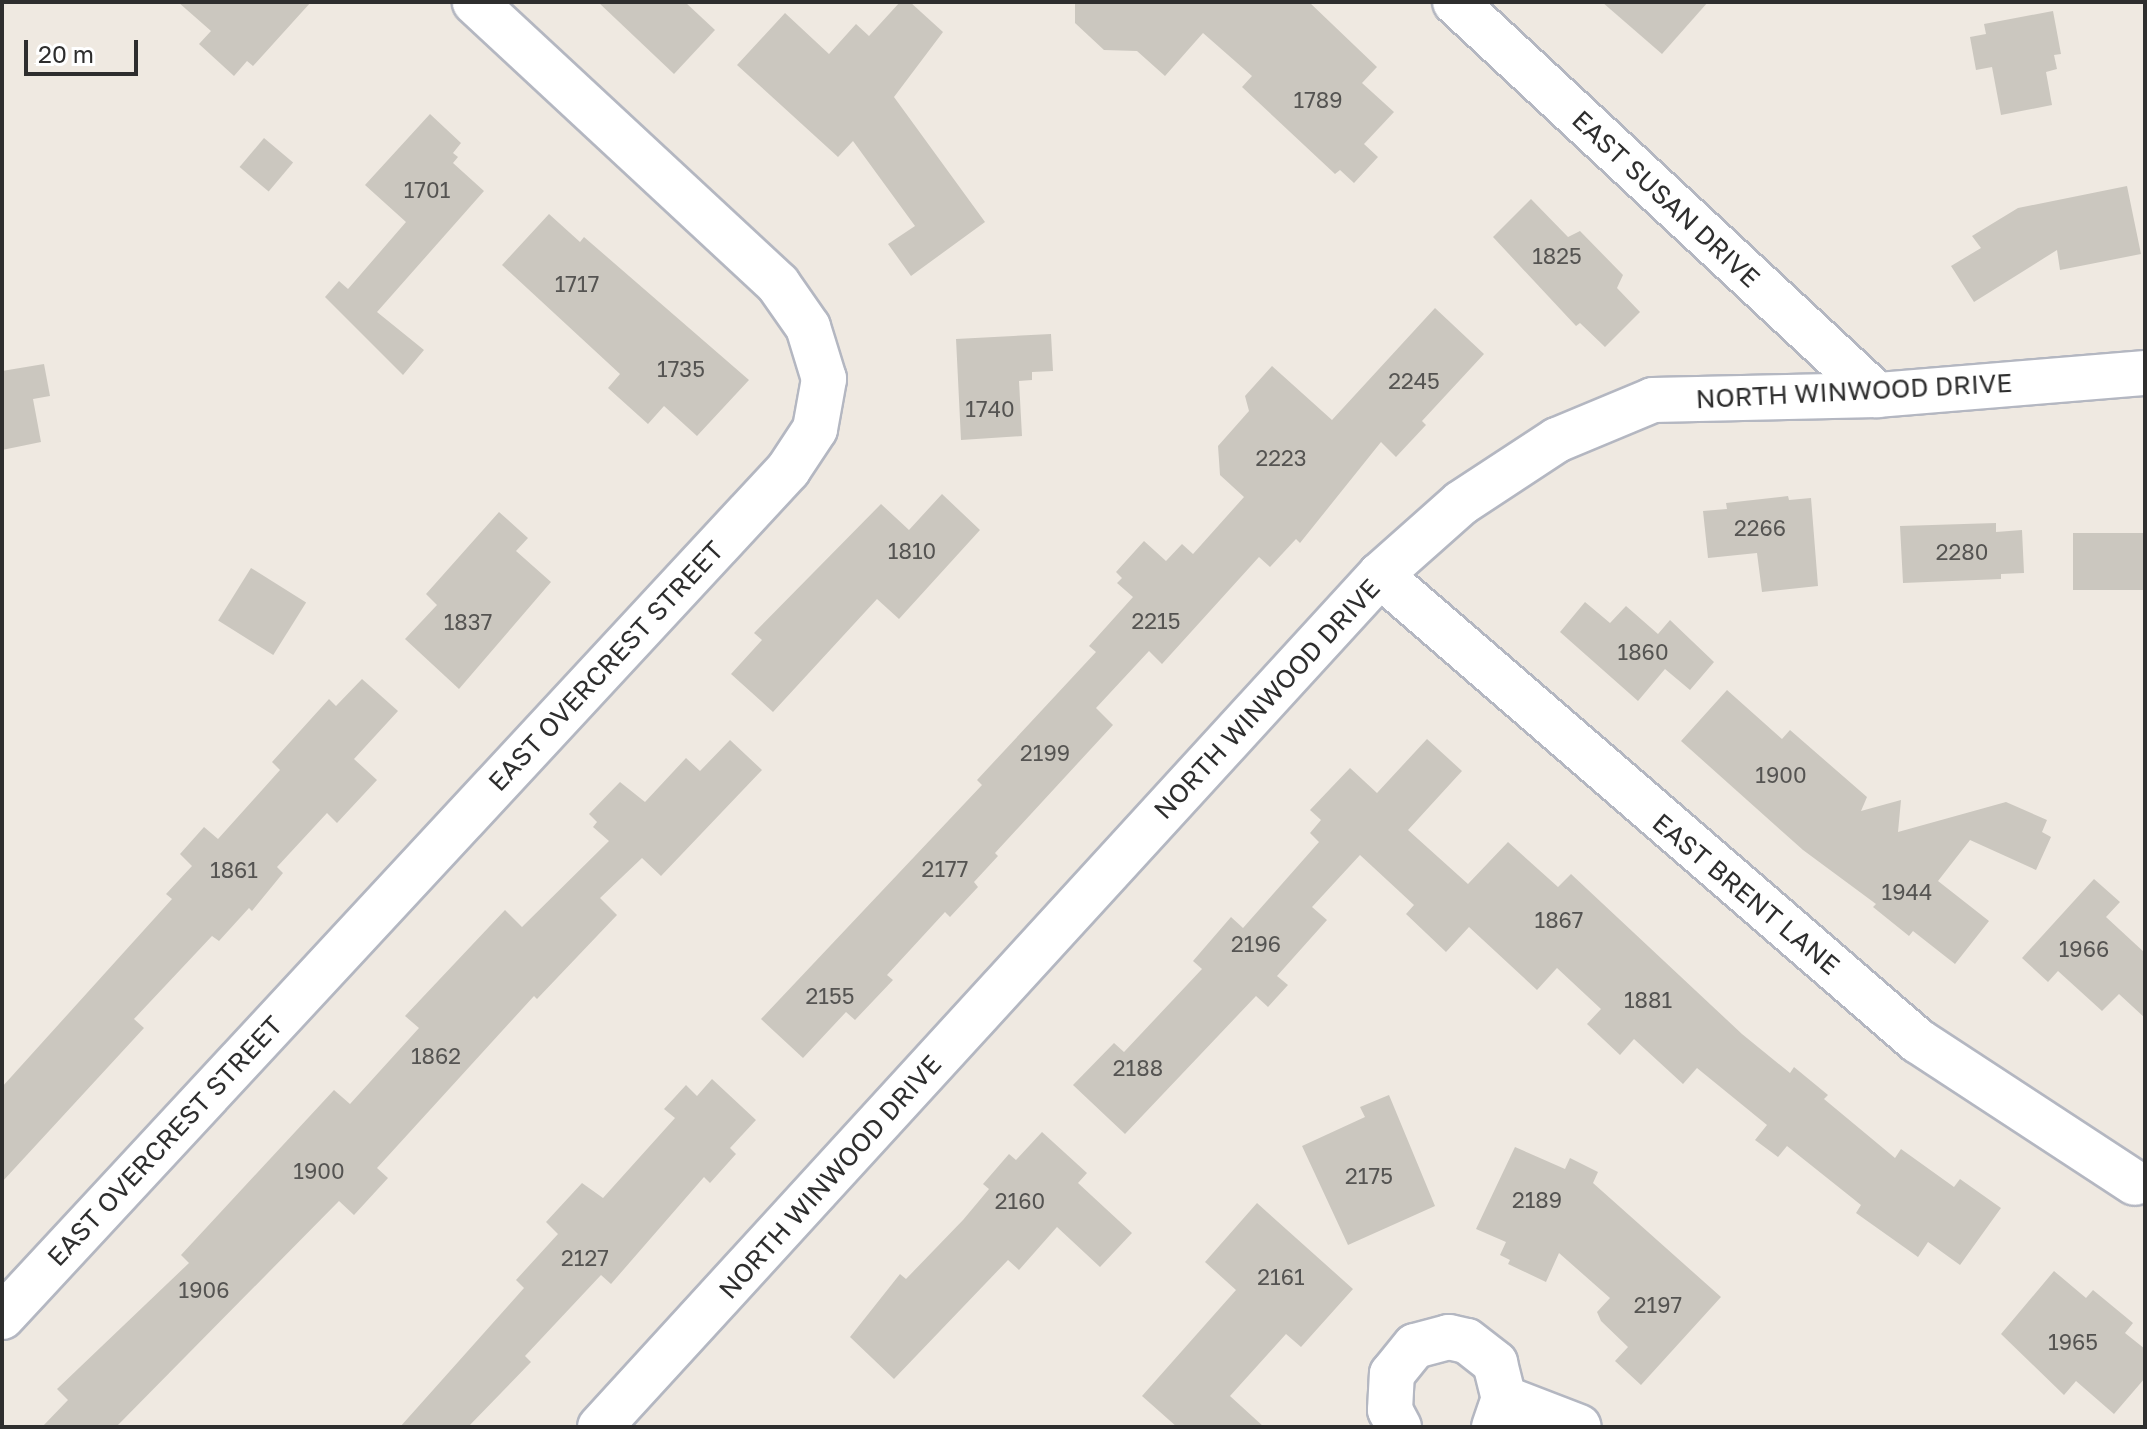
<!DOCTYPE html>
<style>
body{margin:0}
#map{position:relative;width:2147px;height:1429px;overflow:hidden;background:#efe9e1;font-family:"Golos Text",sans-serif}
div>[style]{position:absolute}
.building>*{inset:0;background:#cbc7bf;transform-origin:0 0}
.roads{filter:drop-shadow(2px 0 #b4b7c1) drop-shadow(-2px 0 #b4b7c1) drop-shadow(0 2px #b4b7c1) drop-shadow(0 -2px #b4b7c1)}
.minor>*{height:44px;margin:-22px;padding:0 22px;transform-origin:22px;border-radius:22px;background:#fff}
span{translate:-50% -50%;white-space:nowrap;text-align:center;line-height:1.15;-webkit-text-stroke:7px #fff;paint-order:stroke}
.number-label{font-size:22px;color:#555452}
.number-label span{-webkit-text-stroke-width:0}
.street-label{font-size:26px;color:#2e2e2e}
.frame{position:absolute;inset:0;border:4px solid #2e2e2e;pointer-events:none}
.scale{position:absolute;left:24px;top:40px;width:114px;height:36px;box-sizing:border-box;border:4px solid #2e2e2e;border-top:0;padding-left:10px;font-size:24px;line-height:28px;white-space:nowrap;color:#2e2e2e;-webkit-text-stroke:6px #fff;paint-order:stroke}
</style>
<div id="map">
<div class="building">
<i style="clip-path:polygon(178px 2px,311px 2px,253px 66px,247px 61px,234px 76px,199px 44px,211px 31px)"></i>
<i style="clip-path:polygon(598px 2px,685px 2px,715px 30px,674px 74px)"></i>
<i style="clip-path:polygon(900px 2px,910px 2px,943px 32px,894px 97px,985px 222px,911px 276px,888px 244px,915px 226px,853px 141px,838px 157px,737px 65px,785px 13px,829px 54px,856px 24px,869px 36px)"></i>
<i style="clip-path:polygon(1075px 2px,1309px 2px,1377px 67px,1362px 83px,1394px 112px,1364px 144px,1378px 157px,1354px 183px,1340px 170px,1335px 174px,1242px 87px,1252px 76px,1203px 33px,1165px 76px,1137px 51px,1104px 50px,1075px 23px)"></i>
<i style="clip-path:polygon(1602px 2px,1708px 2px,1662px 54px)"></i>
<i style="clip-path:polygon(2053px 11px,2061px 54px,2054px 55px,2057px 69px,2046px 72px,2052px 105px,2001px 115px,1992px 67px,1976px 70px,1970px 37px,1986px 34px,1984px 24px)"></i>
<i style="clip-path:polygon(430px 114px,461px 143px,453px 153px,458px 157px,453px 163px,484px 191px,377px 312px,424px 350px,403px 375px,325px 297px,339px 281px,348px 289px,406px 222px,365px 185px)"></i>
<i style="left:264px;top:138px;width:38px;height:38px;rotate:40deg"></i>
<i style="clip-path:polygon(2127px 186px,2141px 254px,2060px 270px,2057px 250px,1974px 302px,1951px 266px,1981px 248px,1972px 236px,2018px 208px)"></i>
<i style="clip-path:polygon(1531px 199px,1568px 237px,1580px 231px,1623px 275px,1617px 288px,1640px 312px,1605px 347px,1580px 323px,1576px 326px,1493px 237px)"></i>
<i style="clip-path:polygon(549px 214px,580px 242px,584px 237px,749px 380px,697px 436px,664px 406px,648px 424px,608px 388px,620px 374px,502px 265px)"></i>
<i style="clip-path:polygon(1435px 308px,1484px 354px,1422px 421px,1426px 425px,1396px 457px,1381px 442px,1300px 543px,1296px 539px,1270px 567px,1259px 557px,1162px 664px,1149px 651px,1096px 708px,1113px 725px,995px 853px,998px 856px,974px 882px,978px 887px,950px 917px,945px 912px,887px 975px,893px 980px,855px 1020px,846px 1012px,803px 1058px,761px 1019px,982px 785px,977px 780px,1096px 652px,1089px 646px,1133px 597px,1117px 583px,1122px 578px,1116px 572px,1144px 541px,1166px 561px,1182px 544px,1193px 554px,1244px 497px,1220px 475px,1218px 446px,1249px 411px,1245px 396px,1272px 366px,1332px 420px)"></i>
<i style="clip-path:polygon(1051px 334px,1053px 371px,1032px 372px,1032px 380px,1019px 381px,1022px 436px,961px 440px,956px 339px)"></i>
<i style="clip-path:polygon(44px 364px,50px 396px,33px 399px,41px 442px,2px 450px,2px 371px)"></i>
<i style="clip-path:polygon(942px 494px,980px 530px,899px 619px,877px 599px,773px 712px,731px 674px,762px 640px,754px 633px,881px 504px,909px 530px)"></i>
<i style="clip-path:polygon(1788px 496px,1789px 500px,1811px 498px,1818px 586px,1762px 592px,1757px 553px,1708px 558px,1703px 511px,1727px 509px,1726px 503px)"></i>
<i style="clip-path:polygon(499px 512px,528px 538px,516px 551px,551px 582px,459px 689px,405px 639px,437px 605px,426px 594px)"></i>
<i style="clip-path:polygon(1996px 523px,1996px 532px,2022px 530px,2024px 573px,2001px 574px,2001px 579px,1903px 583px,1900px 526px)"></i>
<i style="left:2145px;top:533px;width:57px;height:72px;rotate:90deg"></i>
<i style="left:251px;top:568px;width:65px;height:62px;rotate:32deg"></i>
<i style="clip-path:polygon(1585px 602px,1610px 623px,1626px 606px,1658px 634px,1670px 620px,1714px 662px,1690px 690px,1665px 669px,1638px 701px,1560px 632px)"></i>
<i style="clip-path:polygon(362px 679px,398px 711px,354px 759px,377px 780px,337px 823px,327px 813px,277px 867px,283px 873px,252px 911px,249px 908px,219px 941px,212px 936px,134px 1019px,144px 1028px,2px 1182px,2px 1087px,172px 899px,166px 894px,192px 866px,180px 854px,204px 827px,218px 839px,280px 770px,272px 762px,329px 699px,336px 706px)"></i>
<i style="clip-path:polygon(1727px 690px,1782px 739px,1790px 730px,1867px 797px,1861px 811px,1901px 800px,1898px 832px,2006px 802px,2047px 820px,2042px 832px,2051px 837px,2036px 870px,1970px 840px,1938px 881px,1989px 921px,1955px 964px,1913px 931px,1909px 936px,1873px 907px,1876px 904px,1803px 850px,1681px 741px)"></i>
<i style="clip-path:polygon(1427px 739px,1462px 771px,1408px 830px,1468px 884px,1508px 842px,1558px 887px,1571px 874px,1742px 1034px,1790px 1073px,1794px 1067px,1828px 1095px,1824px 1099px,1895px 1158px,1901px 1149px,1954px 1187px,1960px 1179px,2001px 1208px,1960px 1265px,1928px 1242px,1918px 1257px,1856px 1213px,1861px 1205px,1787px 1146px,1778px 1157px,1755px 1140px,1767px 1125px,1697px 1068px,1683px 1084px,1634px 1039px,1620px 1055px,1587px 1024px,1601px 1009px,1557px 968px,1537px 990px,1469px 927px,1446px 952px,1406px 914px,1414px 905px,1360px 855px,1312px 907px,1327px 920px,1277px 976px,1288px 985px,1268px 1007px,1256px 996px,1125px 1134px,1073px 1085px,1114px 1043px,1124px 1052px,1202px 969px,1193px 961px,1231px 917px,1243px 928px,1319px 842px,1310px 833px,1321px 820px,1310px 810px,1350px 768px,1377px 793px)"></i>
<i style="clip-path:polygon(730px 740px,762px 770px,661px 876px,642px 858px,600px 898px,617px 915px,537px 999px,534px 996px,377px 1168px,388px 1178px,354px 1215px,339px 1201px,116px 1427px,42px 1427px,68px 1400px,57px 1389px,189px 1263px,181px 1255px,334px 1090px,350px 1104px,419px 1028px,405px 1016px,505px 910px,522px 927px,609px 841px,593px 827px,597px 822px,589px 814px,620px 782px,645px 802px,686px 758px,700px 771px)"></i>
<i style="clip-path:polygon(2094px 879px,2120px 902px,2106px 917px,2145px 953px,2145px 1018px,2119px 994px,2102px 1011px,2058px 971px,2048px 982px,2022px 958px)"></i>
<i style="clip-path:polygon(712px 1079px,756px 1120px,730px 1148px,736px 1154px,710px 1183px,704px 1177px,611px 1284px,601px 1275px,525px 1356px,531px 1362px,468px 1427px,400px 1427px,524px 1288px,516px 1280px,558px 1234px,546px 1222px,582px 1183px,603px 1198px,675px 1118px,664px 1109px,686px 1085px,697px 1096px)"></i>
<i style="clip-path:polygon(1389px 1095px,1435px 1206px,1348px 1245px,1302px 1146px,1365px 1117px,1360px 1107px)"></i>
<i style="clip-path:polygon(1042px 1132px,1087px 1173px,1078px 1183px,1132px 1233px,1100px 1267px,1057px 1227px,1019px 1270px,1008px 1260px,894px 1379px,850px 1337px,900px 1274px,906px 1279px,963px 1220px,989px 1189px,983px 1184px,1009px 1154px,1016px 1160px)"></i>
<i style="clip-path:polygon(1515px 1147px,1565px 1169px,1570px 1158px,1598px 1172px,1593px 1183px,1721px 1297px,1641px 1385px,1615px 1361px,1628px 1347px,1601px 1321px,1597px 1312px,1610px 1298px,1559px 1253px,1546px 1282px,1508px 1264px,1510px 1260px,1500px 1255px,1506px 1242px,1476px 1229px)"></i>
<i style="clip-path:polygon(1257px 1203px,1353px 1289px,1301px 1347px,1286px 1334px,1230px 1396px,1264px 1427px,1177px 1427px,1142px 1396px,1236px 1290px,1205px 1262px)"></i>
<i style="clip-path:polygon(2054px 1271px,2086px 1298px,2093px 1290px,2133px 1323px,2125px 1333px,2145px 1349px,2145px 1378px,2114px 1414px,2076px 1381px,2064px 1395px,2001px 1334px)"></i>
</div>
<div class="roads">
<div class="minor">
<i style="left:1455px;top:2px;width:577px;rotate:42.96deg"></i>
<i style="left:1380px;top:575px;width:712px;rotate:40.9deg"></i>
<i style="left:1918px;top:1041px;width:259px;rotate:33.2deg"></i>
<i style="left:2px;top:1317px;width:1156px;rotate:-47.14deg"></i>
<i style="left:788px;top:470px;width:49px;rotate:-56.6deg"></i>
<i style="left:815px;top:429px;width:51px;rotate:-79.8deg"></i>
<i style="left:824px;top:379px;width:54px;rotate:-107.1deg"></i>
<i style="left:808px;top:327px;width:52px;rotate:-124.9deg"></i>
<i style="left:778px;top:284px;width:414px;rotate:-137.1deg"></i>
<i style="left:1504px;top:1398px;width:80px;rotate:21.1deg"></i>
<i style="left:600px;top:1427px;width:1155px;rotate:-47.53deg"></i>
<i style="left:1380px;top:575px;width:108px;rotate:-41.6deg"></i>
<i style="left:1461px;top:503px;width:115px;rotate:-33.3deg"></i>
<i style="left:1557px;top:440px;width:104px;rotate:-22.6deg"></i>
<i style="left:1653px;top:400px;width:224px;rotate:-1.3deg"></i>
<i style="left:1877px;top:395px;width:269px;rotate:-4.7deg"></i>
<i style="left:1399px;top:1427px;width:19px;rotate:-118deg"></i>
<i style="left:1390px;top:1410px;width:36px;rotate:-87deg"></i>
<i style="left:1392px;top:1374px;width:36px;rotate:-51deg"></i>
<i style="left:1415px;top:1346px;width:35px;rotate:-15deg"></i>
<i style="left:1449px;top:1337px;width:18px;rotate:13deg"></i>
<i style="left:1467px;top:1341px;width:36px;rotate:38deg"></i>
<i style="left:1495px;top:1363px;width:36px;rotate:76deg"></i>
<i style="left:1504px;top:1398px;width:31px;rotate:109deg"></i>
</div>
</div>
<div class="number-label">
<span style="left:1318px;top:100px">1789</span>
<span style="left:427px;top:190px">1701</span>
<span style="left:1557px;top:256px">1825</span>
<span style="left:577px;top:284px">1717</span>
<span style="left:681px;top:369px">1735</span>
<span style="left:1414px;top:381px">2245</span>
<span style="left:990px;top:409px">1740</span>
<span style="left:1281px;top:458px">2223</span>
<span style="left:1760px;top:528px">2266</span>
<span style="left:912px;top:551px">1810</span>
<span style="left:1962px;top:552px">2280</span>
<span style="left:1156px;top:621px">2215</span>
<span style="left:468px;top:622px">1837</span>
<span style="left:1643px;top:652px">1860</span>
<span style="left:1045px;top:753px">2199</span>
<span style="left:1781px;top:775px">1900</span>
<span style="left:945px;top:869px">2177</span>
<span style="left:234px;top:870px">1861</span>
<span style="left:1907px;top:892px">1944</span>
<span style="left:1559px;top:920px">1867</span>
<span style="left:1256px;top:944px">2196</span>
<span style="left:2084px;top:949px">1966</span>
<span style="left:830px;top:996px">2155</span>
<span style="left:1648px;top:1000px">1881</span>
<span style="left:436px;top:1056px">1862</span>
<span style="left:1138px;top:1068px">2188</span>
<span style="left:319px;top:1171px">1900</span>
<span style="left:1369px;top:1176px">2175</span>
<span style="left:1537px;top:1200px">2189</span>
<span style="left:1020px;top:1201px">2160</span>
<span style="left:585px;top:1258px">2127</span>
<span style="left:1281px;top:1277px">2161</span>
<span style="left:204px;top:1290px">1906</span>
<span style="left:1658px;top:1305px">2197</span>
<span style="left:2073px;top:1342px">1965</span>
</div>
<div class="street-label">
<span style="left:1666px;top:199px;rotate:43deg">EAST SUSAN DRIVE</span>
<span style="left:1854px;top:391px;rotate:-3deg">NORTH WINWOOD DRIVE</span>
<span style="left:606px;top:666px;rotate:-47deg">EAST OVERCREST STREET</span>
<span style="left:1267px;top:699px;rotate:-47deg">NORTH WINWOOD DRIVE</span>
<span style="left:1746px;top:894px;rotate:40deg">EAST BRENT LANE</span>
<span style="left:165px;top:1141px;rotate:-47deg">EAST OVERCREST STREET</span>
<span style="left:830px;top:1177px;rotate:-48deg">NORTH WINWOOD DRIVE</span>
</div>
<div class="frame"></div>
<div class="scale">20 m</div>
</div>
